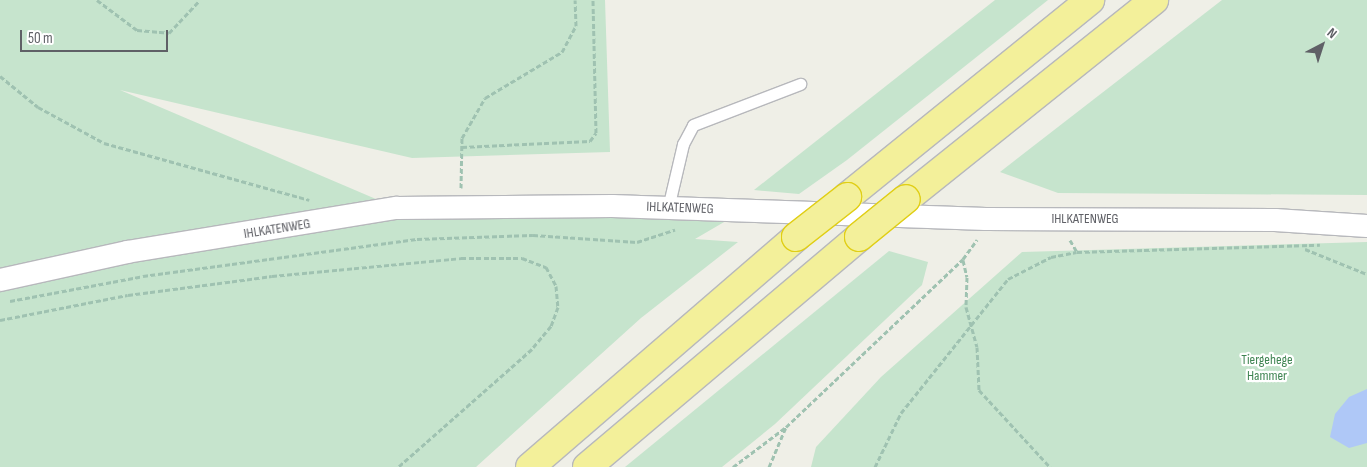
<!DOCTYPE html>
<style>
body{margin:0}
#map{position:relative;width:1367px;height:467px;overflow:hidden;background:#efefe7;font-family:"Sofia Sans Condensed",sans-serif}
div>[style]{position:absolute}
.green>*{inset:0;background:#c6e4cd}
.water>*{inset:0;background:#afc8f7}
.path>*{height:3px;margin-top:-1.5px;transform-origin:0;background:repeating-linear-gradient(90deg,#9fc2b1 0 5px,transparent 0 7.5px)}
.roads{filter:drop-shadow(1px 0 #b7b8bc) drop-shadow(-1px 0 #b7b8bc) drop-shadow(0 1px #b7b8bc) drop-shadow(0 -1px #b7b8bc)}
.service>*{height:11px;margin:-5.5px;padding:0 5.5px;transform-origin:5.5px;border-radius:5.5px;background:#fff}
.minor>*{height:22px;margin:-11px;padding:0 11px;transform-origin:11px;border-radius:11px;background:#fff}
.motorway>*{height:28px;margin:-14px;padding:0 14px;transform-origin:14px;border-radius:14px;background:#f3f09a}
.bridges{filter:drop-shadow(1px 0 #e0ce16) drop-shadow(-1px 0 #e0ce16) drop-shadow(0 1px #e0ce16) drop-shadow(0 -1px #e0ce16)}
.motorway-bridge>*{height:28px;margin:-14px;padding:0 14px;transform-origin:14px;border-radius:14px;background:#f3f09a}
span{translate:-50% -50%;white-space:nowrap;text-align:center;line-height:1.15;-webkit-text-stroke:4.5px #fff;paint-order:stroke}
.street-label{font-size:14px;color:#5f6066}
.park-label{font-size:14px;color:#3f8452}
.north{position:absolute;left:1297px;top:20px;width:50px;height:50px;-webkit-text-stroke:4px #fff;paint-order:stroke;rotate:40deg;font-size:14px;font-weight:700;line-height:20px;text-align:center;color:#5f6066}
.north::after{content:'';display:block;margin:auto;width:18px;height:22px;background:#5f6066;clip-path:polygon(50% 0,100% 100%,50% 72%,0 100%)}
.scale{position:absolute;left:20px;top:30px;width:148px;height:22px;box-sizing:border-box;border:2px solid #5f6066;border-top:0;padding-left:6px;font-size:15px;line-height:18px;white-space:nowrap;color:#5f6066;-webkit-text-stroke:4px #fff;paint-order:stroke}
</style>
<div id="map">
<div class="green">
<i style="clip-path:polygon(0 0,605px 0,610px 152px,412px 158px,120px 90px,397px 208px,743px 211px,695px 239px,738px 242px,641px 318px,476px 467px,0 467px)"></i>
<i style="clip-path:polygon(995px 0,1048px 0,847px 160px,799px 194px,754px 190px)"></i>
<i style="clip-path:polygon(1222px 0,1367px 0,1367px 195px,1058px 193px,1000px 172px)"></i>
<i style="clip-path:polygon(1367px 242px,1367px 467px,811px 467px,816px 447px,881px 377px,1022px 252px)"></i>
<i style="clip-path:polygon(889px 251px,928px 262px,922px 285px,775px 424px,722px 467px,625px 467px)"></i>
</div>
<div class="water">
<i style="clip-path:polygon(1367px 389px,1367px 443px,1349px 448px,1330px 437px,1335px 414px,1349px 397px)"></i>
</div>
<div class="path">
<i style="left:97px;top:0;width:50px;rotate:36.9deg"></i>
<i style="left:137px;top:30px;width:32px;rotate:5deg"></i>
<i style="left:169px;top:33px;width:45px;rotate:-46.8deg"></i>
<i style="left:0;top:76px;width:49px;rotate:39.2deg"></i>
<i style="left:38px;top:107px;width:75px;rotate:28.6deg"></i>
<i style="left:104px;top:143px;width:213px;rotate:15.5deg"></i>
<i style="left:462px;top:147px;width:128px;rotate:-2.7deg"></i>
<i style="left:590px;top:141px;width:10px;rotate:-53deg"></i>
<i style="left:596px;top:133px;width:133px;rotate:-91.3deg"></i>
<i style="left:461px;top:188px;width:50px;rotate:-88.9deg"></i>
<i style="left:462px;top:138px;width:46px;rotate:-60.1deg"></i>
<i style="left:485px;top:98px;width:90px;rotate:-30.9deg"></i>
<i style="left:562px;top:52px;width:30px;rotate:-62deg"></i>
<i style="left:576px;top:26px;width:26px;rotate:-92deg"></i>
<i style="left:1070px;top:240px;width:14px;rotate:60deg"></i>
<i style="left:1305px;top:249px;width:67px;rotate:22deg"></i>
<i style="left:963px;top:260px;width:17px;rotate:77deg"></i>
<i style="left:967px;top:277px;width:30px;rotate:92deg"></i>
<i style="left:966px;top:307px;width:41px;rotate:74.6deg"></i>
<i style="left:977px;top:347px;width:43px;rotate:87.3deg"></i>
<i style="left:979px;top:390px;width:105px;rotate:47.3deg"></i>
<i style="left:10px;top:301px;width:135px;rotate:-10.6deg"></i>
<i style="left:143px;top:276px;width:276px;rotate:-7.7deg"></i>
<i style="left:417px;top:239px;width:116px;rotate:-2deg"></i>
<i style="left:533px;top:235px;width:104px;rotate:3.9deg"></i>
<i style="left:637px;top:242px;width:40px;rotate:-18deg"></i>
<i style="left:0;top:320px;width:130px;rotate:-11.1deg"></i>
<i style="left:128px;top:295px;width:145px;rotate:-7.5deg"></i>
<i style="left:272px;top:276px;width:190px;rotate:-5.4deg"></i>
<i style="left:461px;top:258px;width:61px"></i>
<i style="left:522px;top:258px;width:26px;rotate:21deg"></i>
<i style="left:546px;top:267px;width:21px;rotate:62deg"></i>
<i style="left:556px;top:286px;width:21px;rotate:85deg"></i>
<i style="left:558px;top:307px;width:20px;rotate:110deg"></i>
<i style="left:551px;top:326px;width:30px;rotate:130deg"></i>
<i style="left:532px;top:349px;width:179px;rotate:138.6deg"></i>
<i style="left:733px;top:467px;width:66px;rotate:-37deg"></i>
<i style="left:786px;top:427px;width:244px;rotate:-43.5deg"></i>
<i style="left:963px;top:259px;width:24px;rotate:-54deg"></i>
<i style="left:769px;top:467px;width:43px;rotate:-67deg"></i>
<i style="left:875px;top:467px;width:60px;rotate:-64.3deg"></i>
<i style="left:901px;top:413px;width:171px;rotate:-51.4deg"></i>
<i style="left:1008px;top:279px;width:48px;rotate:-27.1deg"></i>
<i style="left:1051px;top:257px;width:26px;rotate:-11deg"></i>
<i style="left:1077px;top:252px;width:243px;rotate:-1.7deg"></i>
</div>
<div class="roads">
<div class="service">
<i style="left:668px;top:208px;width:66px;rotate:-76.8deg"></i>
<i style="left:683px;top:144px;width:21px;rotate:-62deg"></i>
<i style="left:693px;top:125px;width:115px;rotate:-21deg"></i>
</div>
<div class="minor">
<i style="left:0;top:280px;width:130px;rotate:-12.4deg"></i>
<i style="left:127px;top:252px;width:274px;rotate:-9.3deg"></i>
<i style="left:397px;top:208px;width:215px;rotate:-0.5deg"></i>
<i style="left:612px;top:206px;width:374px;rotate:2deg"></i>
<i style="left:986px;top:219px;width:289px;rotate:0.2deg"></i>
<i style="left:1275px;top:220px;width:92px;rotate:3.7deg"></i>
</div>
<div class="motorway">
<i style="left:847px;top:197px;width:313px;rotate:-39deg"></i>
<i style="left:906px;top:199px;width:318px;rotate:-38.7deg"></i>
<i style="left:530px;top:467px;width:352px;rotate:-40.8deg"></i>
<i style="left:587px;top:467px;width:356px;rotate:-40.2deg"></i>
</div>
</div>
<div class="bridges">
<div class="motorway-bridge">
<i style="left:796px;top:237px;width:65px;rotate:-38.1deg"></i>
<i style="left:859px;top:237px;width:60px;rotate:-39deg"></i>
</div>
</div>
<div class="street-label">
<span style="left:680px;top:208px;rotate:2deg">IHLKATENWEG</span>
<span style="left:1085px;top:219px">IHLKATENWEG</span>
<span style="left:277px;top:229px;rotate:-9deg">IHLKATENWEG</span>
</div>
<div class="park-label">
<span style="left:1267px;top:368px">Tiergehege<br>Hammer</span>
</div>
<div class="north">N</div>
<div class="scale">50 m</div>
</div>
